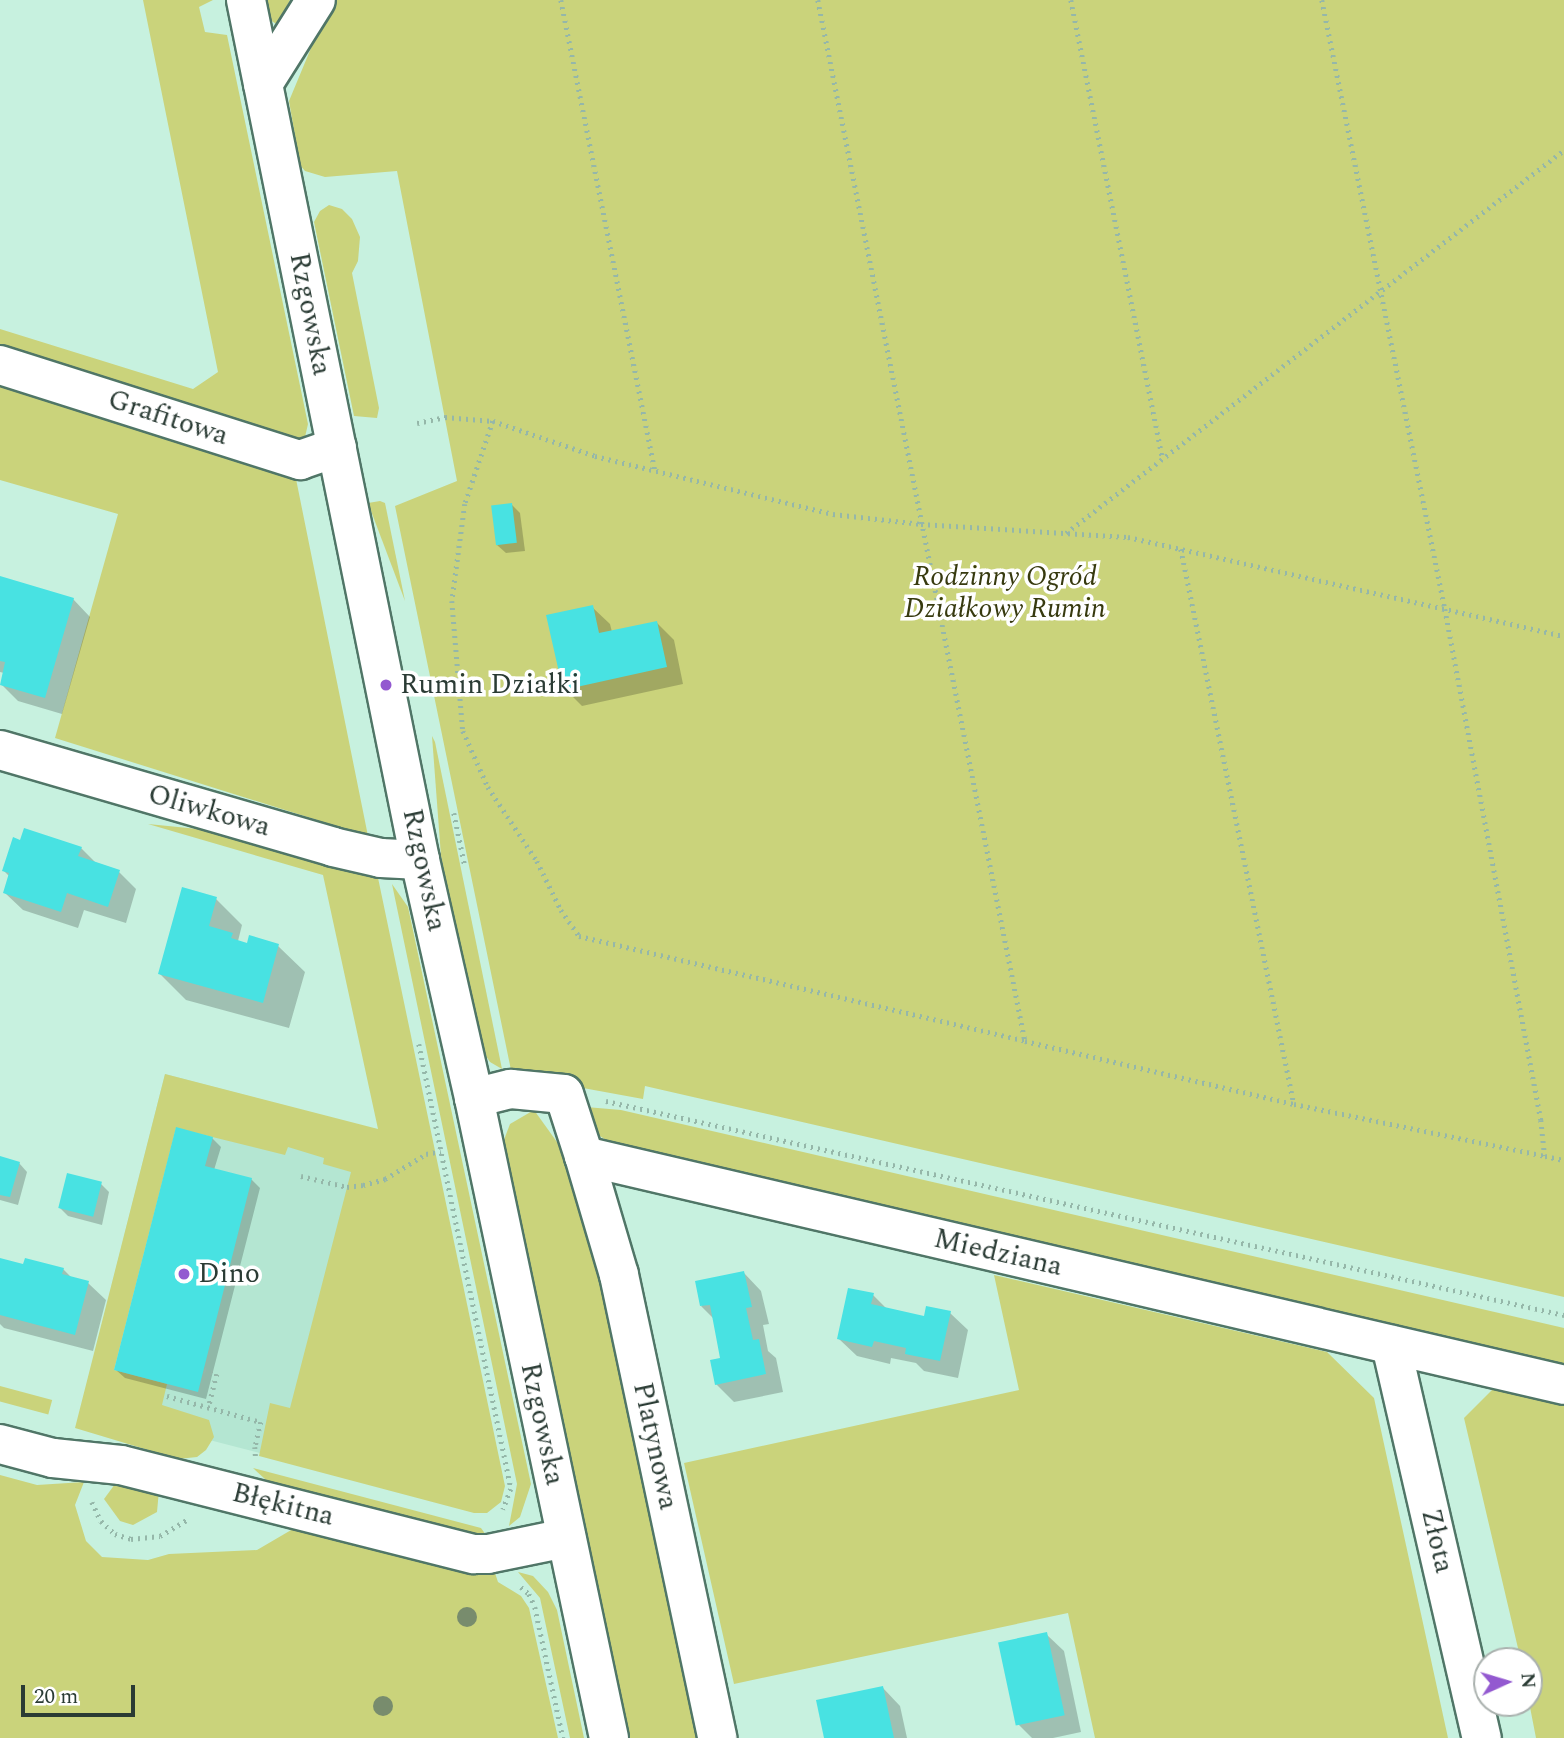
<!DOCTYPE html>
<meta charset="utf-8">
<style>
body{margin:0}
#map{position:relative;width:1564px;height:1738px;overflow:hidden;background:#c7f1df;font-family:Spectral,serif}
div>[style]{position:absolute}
.built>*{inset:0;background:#b4e6d2}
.green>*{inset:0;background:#cad37b;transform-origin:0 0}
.shadow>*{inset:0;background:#0003}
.building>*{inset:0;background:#48e2e2;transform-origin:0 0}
.path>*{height:4.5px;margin-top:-2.25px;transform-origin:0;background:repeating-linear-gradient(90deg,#95b7a9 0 2px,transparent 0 7px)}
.roads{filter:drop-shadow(2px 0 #507667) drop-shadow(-2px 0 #507667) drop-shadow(0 2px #507667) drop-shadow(0 -2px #507667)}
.minor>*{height:38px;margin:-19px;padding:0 19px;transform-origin:19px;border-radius:19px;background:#fff}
.trees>*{width:20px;height:20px;margin:-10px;border-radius:50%;background:#788c6d}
.dots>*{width:19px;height:19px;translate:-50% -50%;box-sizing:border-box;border:4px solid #fff;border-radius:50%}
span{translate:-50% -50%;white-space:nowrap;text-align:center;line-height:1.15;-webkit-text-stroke:7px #fff;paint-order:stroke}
.street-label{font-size:28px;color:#2a3b34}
.park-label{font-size:28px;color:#373a0f;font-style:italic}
.poi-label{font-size:28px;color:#2a3b34}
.left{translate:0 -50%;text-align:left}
.north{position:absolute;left:1473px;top:1647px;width:70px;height:70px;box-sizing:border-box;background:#fff;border:2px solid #aab1ae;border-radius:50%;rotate:86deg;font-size:19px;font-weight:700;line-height:28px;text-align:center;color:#2a3b34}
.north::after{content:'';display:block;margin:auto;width:24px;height:32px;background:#9359d0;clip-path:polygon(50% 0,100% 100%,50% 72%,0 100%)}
.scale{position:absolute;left:21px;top:1685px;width:114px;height:32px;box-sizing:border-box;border:4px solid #2a3b34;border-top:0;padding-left:9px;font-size:21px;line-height:24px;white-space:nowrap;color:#2a3b34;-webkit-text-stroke:5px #fff;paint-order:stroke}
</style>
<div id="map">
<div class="built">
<i style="clip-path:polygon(165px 1074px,378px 1130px,473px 1508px,81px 1407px)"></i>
</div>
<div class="green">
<i style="clip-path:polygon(143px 0,213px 0,199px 7px,205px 32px,227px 35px,308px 424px,305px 437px,296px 446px,0 352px,0 329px,193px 389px,218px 372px)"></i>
<i style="clip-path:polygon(266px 0,290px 0,278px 25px,270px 20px)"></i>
<i style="clip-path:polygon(331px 0,1564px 0,1564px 1297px,645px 1086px,643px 1099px,512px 1075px,395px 506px,457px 481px,397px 171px,325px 177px,305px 171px,300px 165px,289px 101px)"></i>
<i style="clip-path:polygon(329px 205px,342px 209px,352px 219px,360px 237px,358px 261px,352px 273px,379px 408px,377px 418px,354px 416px,314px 222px,320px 211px)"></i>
<i style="clip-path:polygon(0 382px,295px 474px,368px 836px,55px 738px,118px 514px,0 480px)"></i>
<i style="clip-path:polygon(380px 501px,385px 503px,405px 601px,368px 503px)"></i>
<i style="clip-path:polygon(432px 736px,435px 742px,502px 1069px,490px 1062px,479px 1046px,473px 1020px,441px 856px)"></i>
<i style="clip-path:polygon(148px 824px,218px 831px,377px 873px,505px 1486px,501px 1502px,487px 1513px,474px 1513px,259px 1456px,270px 1403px,290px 1408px,351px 1172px,323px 1164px,324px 1158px,288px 1147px,285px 1155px,176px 1128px,114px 1370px,167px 1384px,162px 1405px,209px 1420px,214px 1437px,206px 1450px,197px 1457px,178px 1459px,75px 1428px,165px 1074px,378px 1129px,323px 875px)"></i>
<i style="clip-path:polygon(392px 884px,408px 907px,531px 1484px,520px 1517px,509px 1526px,517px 1484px)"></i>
<i style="clip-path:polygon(586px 1107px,621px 1110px,1564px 1328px,1564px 1368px,622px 1150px,595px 1133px)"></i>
<i style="clip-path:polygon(534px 1110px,567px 1156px,616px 1331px,699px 1738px,625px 1738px,502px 1145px,510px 1124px)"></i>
<i style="clip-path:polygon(994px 1275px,1327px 1352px,1374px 1398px,1448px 1738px,1095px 1738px,1068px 1613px,734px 1684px,684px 1463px,1019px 1390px)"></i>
<i style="left:0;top:1386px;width:54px;height:15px;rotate:15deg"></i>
<i style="clip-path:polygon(1496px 1386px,1564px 1402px,1564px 1738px,1536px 1738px,1529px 1702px,1529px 1661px,1521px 1661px,1464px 1418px)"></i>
<i style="clip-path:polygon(253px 1468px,481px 1528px,486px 1535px,463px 1533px,266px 1480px)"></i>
<i style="clip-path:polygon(0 1475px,37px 1485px,84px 1482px,75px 1505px,86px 1541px,102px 1557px,148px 1560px,169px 1554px,257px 1550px,298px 1526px,446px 1568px,494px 1570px,498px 1582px,521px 1596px,529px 1608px,558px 1738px,0 1738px)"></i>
<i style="clip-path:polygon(118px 1480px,159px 1490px,157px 1512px,133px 1525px,120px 1521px,104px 1499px)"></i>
<i style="clip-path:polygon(518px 1572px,533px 1576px,548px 1592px,557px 1610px,584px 1738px,570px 1738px,540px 1598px)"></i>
</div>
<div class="shadow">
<i style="clip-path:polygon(512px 505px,520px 513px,525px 551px,506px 553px,497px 545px)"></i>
<i style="clip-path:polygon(0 578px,73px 599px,90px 617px,62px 714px,18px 701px,1px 684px,4px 673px,0 672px)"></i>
<i style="clip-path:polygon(592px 607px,610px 624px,612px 632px,656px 622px,674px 640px,683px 684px,582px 706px,565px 689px)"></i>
<i style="clip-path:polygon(81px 848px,97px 864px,119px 872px,136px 889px,126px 923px,84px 910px,78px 928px,23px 910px,5px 893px,10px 877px,4px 871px)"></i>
<i style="clip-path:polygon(216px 899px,242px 925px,238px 941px,248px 945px,278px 946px,305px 972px,289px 1028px,186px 1000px,160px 974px)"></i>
<i style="clip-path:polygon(212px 1138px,221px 1147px,214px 1170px,251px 1179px,260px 1188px,206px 1399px,125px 1378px,116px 1370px)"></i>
<i style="clip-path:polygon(0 1158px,19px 1163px,27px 1172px,18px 1205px,0 1200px)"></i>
<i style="clip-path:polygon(101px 1184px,109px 1192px,102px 1225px,68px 1216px,60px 1208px)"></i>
<i style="clip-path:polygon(0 1260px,25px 1266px,63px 1269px,73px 1279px,88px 1283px,106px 1300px,93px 1351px,4px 1328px,0 1324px)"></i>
<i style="clip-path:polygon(744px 1273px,761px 1291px,769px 1324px,763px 1325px,768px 1351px,776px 1358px,783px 1392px,734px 1402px,716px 1384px,722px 1359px,714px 1319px,701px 1306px)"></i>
<i style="clip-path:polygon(873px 1295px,888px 1310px,925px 1318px,950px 1313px,968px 1330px,958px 1378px,924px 1371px,916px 1363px,891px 1358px,890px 1364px,857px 1356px,839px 1339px)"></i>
<i style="clip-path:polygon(1046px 1634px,1064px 1651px,1081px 1732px,1053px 1738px,1032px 1738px,1018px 1724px)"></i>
<i style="clip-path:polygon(883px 1688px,900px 1706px,907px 1738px,825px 1738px)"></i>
</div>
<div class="building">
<i style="left:512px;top:503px;width:40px;height:21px;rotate:83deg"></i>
<i style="clip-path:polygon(0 576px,74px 598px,45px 698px,0 685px,5px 662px,0 661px)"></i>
<i style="clip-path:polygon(593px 605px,599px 633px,657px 621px,667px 667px,563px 690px,546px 615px)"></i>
<i style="clip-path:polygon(24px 828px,82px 847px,78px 856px,120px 870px,108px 907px,67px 893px,61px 912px,3px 893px,9px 873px,2px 871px,13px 837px,20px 840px)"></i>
<i style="clip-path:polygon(182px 887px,217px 897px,209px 926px,233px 933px,231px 938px,247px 943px,249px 935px,279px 944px,263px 1003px,158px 974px)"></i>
<i style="clip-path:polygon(176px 1127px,213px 1137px,205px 1166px,252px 1178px,198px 1392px,114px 1370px)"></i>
<i style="clip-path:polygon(0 1156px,20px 1162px,10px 1197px,0 1195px)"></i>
<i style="left:67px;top:1173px;width:36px;height:36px;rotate:14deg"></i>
<i style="clip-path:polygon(0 1258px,23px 1264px,25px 1258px,64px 1268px,62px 1274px,89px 1281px,75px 1335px,0 1315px)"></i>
<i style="clip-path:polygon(744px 1271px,752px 1307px,746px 1308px,753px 1340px,759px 1339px,766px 1374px,715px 1385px,710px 1360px,720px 1358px,710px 1305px,700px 1306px,695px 1281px)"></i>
<i style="clip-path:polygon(848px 1288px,874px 1293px,871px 1304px,924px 1316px,926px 1306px,951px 1311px,940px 1361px,905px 1354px,906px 1348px,874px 1341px,872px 1347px,837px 1339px)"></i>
<i style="left:1047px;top:1632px;width:85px;height:50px;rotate:78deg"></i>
<i style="clip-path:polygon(883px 1686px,894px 1738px,824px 1738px,816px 1700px)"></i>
</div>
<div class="path">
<i style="left:561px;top:0;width:481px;rotate:78.7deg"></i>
<i style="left:818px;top:0;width:1061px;rotate:78.75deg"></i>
<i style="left:1025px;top:1041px;width:276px;rotate:13.2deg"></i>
<i style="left:1294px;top:1104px;width:256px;rotate:11.7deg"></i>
<i style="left:1071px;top:0;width:465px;rotate:78.7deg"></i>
<i style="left:1322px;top:0;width:621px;rotate:78.58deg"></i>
<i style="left:1445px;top:609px;width:520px;rotate:79.36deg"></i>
<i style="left:1541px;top:1120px;width:36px;rotate:84deg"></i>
<i style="left:1545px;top:1156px;width:19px;rotate:12deg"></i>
<i style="left:493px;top:421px;width:88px;rotate:108.6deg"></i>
<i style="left:465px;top:504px;width:98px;rotate:97.6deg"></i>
<i style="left:452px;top:601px;width:130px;rotate:85.2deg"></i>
<i style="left:463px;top:731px;width:61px;rotate:65.9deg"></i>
<i style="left:488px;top:787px;width:89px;rotate:56.5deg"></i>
<i style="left:537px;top:861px;width:55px;rotate:63.9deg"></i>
<i style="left:561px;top:910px;width:32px;rotate:55deg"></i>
<i style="left:579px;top:936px;width:458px;rotate:13.2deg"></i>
<i style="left:417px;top:423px;width:29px;rotate:-12deg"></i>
<i style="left:445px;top:417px;width:48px;rotate:4.8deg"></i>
<i style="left:493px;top:421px;width:108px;rotate:18.9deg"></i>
<i style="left:595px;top:456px;width:245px;rotate:13.7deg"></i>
<i style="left:833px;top:514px;width:89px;rotate:6.5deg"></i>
<i style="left:921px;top:524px;width:207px;rotate:3.6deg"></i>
<i style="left:1128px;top:537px;width:447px;rotate:12.8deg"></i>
<i style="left:1066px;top:533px;width:628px;rotate:-37.56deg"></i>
<i style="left:1181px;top:549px;width:566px;rotate:78.49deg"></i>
<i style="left:454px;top:813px;width:54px;rotate:78.3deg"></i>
<i style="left:419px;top:1044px;width:454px;rotate:78.3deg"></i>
<i style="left:511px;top:1489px;width:22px;rotate:111deg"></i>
<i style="left:606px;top:1101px;width:982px;rotate:12.59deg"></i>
<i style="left:301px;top:1176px;width:47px;rotate:13.4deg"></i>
<i style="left:347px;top:1187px;width:16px;rotate:-7deg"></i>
<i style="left:363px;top:1185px;width:23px;rotate:-15deg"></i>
<i style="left:385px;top:1179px;width:48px;rotate:-31.4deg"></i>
<i style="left:426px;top:1154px;width:15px;rotate:-11deg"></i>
<i style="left:204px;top:1370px;width:14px;rotate:17deg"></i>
<i style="left:217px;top:1374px;width:34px;rotate:104deg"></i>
<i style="left:167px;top:1396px;width:98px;rotate:15.5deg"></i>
<i style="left:261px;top:1422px;width:26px;rotate:103deg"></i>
<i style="left:255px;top:1447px;width:13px;rotate:86deg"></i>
<i style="left:92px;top:1502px;width:21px;rotate:65deg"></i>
<i style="left:101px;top:1521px;width:19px;rotate:43deg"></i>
<i style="left:115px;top:1534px;width:17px;rotate:17deg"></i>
<i style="left:131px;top:1539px;width:29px;rotate:-6deg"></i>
<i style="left:160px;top:1536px;width:31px;rotate:-31deg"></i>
<i style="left:521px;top:1587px;width:11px;rotate:41deg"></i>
<i style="left:529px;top:1594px;width:14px;rotate:65deg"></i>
<i style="left:535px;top:1607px;width:134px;rotate:77.9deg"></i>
</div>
<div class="roads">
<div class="minor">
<i style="left:246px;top:0;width:877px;rotate:78.56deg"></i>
<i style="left:420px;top:860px;width:244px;rotate:77.2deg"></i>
<i style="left:474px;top:1098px;width:654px;rotate:78.09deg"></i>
<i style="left:263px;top:84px;width:99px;rotate:-57.8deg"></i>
<i style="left:0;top:365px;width:315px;rotate:17.6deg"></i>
<i style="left:300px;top:460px;width:39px;rotate:-19deg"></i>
<i style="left:0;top:750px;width:347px;rotate:16.2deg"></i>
<i style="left:333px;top:847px;width:49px;rotate:12.9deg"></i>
<i style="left:381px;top:858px;width:39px;rotate:3deg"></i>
<i style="left:474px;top:1098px;width:38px;rotate:-14deg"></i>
<i style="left:511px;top:1089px;width:53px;rotate:5.4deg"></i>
<i style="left:564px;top:1094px;width:65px;rotate:72.1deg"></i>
<i style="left:584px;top:1156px;width:1006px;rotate:13.15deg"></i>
<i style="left:584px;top:1156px;width:124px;rotate:73.6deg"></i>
<i style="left:619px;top:1275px;width:473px;rotate:78deg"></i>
<i style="left:1391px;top:1345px;width:403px;rotate:77deg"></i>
<i style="left:0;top:1444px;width:55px;rotate:14.8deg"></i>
<i style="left:53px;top:1458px;width:68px;rotate:5.9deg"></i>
<i style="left:121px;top:1465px;width:364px;rotate:14.2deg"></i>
<i style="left:474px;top:1554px;width:14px"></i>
<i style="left:488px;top:1554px;width:80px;rotate:-11.6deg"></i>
</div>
</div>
<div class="trees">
<i style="left:467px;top:1617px"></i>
<i style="left:383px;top:1706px"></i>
</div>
<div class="dots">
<i style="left:386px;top:685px;background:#9359d0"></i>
<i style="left:184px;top:1274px;background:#9359d0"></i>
</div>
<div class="street-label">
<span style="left:310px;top:314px;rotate:79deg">Rzgowska</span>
<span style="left:168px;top:418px;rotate:18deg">Grafitowa</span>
<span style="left:209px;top:811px;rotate:16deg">Oliwkowa</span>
<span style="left:424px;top:870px;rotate:78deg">Rzgowska</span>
<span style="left:998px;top:1253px;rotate:13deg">Miedziana</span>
<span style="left:542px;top:1424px;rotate:78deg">Rzgowska</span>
<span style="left:655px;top:1446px;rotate:78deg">Platynowa</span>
<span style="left:283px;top:1505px;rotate:14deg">Błękitna</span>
<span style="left:1437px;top:1541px;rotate:77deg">Złota</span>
</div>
<div class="park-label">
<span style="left:1005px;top:593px">Rodzinny Ogród<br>Działkowy Rumin</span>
</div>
<div class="poi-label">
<span class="left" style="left:400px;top:685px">Rumin Działki</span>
<span class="left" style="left:198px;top:1274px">Dino</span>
</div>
<div class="north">N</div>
<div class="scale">20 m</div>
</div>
